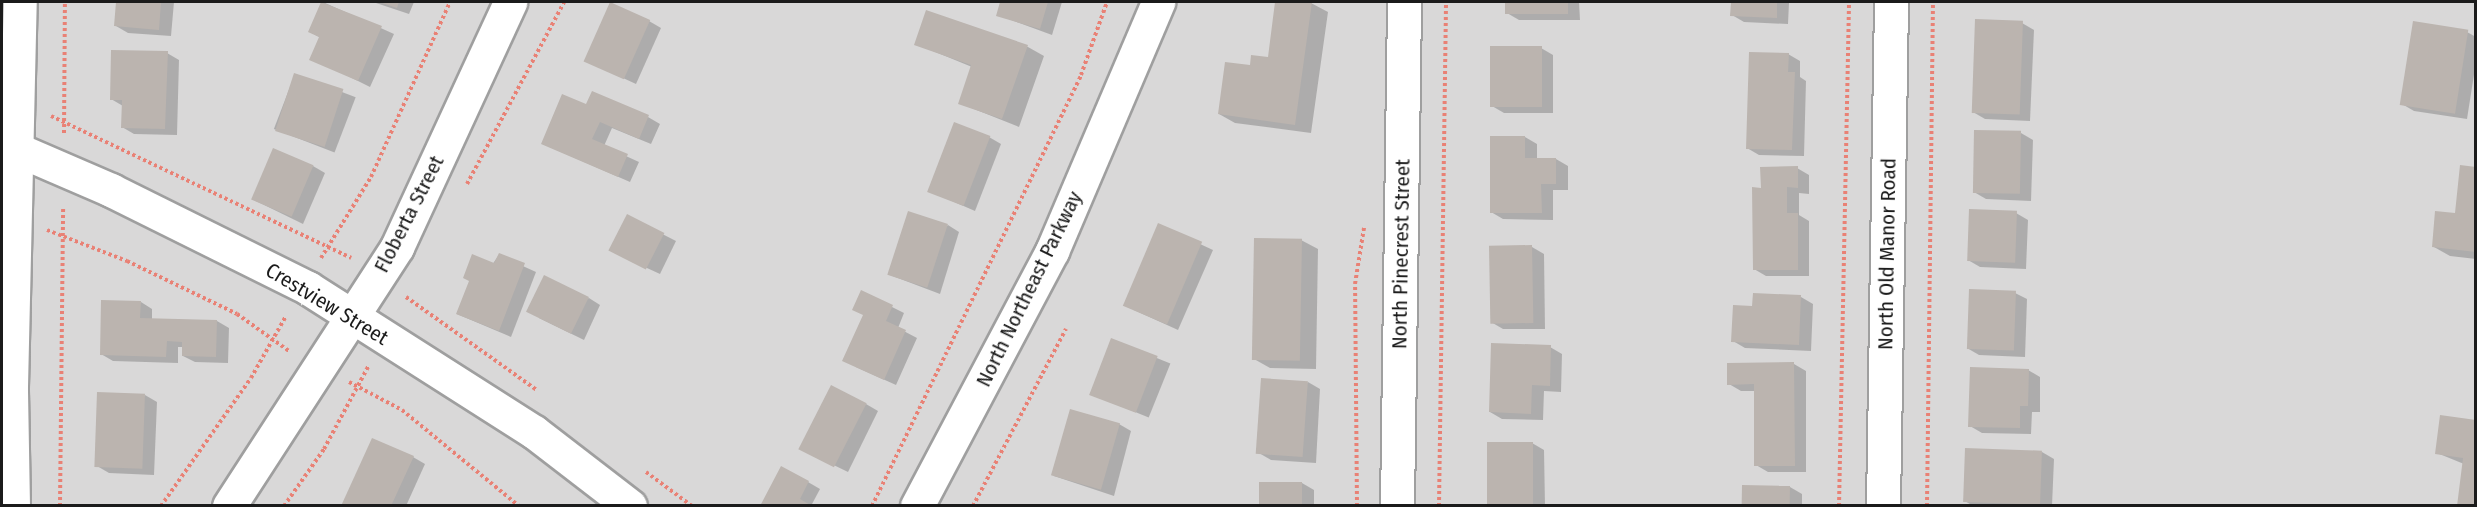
<!DOCTYPE html>
<style>
body{margin:0}
#map{position:relative;width:2477px;height:507px;overflow:hidden;background:#ece8e2;font-family:"Fira Sans Condensed",sans-serif}
div>[style]{position:absolute}
.residential>*{inset:0;background:#d9d8d8;transform-origin:0 0}
.shadow>*{inset:0;background:#0003;transform-origin:0 0}
.building>*{inset:0;background:#bbb4af;transform-origin:0 0}
.path>*{height:4px;margin-top:-2px;transform-origin:0;background:repeating-linear-gradient(90deg,#e98175 0 3px,transparent 0 6px)}
.roads{filter:drop-shadow(2px 0 #9f9f9f) drop-shadow(-2px 0 #9f9f9f) drop-shadow(0 2px #9f9f9f) drop-shadow(0 -2px #9f9f9f)}
.minor>*{height:33px;margin:-16.5px;padding:0 16.5px;transform-origin:16.5px;border-radius:16.5px;background:#fff}
span{translate:-50% -50%;white-space:nowrap;text-align:center;line-height:1.15;-webkit-text-stroke:5px #fff;paint-order:stroke}
.street-label{font-size:21px;color:#1b1b1b}
.frame{position:absolute;inset:0;border:3px solid #1b1b1b;pointer-events:none}
</style>
<div id="map">
<div class="residential">
<i style="left:2px;top:2px;width:2473px;height:503px"></i>
</div>
<div class="shadow">
<i style="clip-path:polygon(118px 2px,174px 2px,171px 36px,128px 33px,116px 26px)"></i>
<i style="clip-path:polygon(323px 2px,394px 34px,370px 87px,322px 63px,321px 38px,310px 32px)"></i>
<i style="clip-path:polygon(373px 2px,414px 2px,409px 14px)"></i>
<i style="clip-path:polygon(1002px 2px,1062px 2px,1052px 35px,998px 15px)"></i>
<i style="clip-path:polygon(1277px 2px,1311px 3px,1328px 12px,1311px 133px,1235px 123px,1219px 114px,1252px 67px,1269px 59px)"></i>
<i style="clip-path:polygon(1507px 2px,1579px 2px,1580px 20px,1519px 20px,1507px 13px)"></i>
<i style="clip-path:polygon(1732px 2px,1804px 2px,1789px 3px,1788px 24px,1744px 22px,1732px 15px)"></i>
<i style="clip-path:polygon(927px 12px,1028px 47px,1044px 56px,1019px 127px,959px 103px,972px 67px,916px 44px)"></i>
<i style="clip-path:polygon(649px 21px,661px 28px,636px 84px,586px 61px)"></i>
<i style="clip-path:polygon(2022px 23px,2034px 30px,2030px 121px,1985px 119px,1973px 112px)"></i>
<i style="clip-path:polygon(2467px 32px,2476px 37px,2476px 62px,2467px 119px,2414px 111px,2402px 104px)"></i>
<i style="clip-path:polygon(1541px 48px,1553px 55px,1553px 113px,1504px 113px,1492px 106px)"></i>
<i style="clip-path:polygon(167px 53px,179px 60px,177px 135px,134px 134px,122px 127px,123px 106px,111px 99px)"></i>
<i style="clip-path:polygon(1788px 54px,1800px 61px,1800px 77px,1806px 81px,1804px 156px,1759px 155px,1747px 148px)"></i>
<i style="left:295px;top:74px;width:65px;height:59px;rotate:21deg"></i>
<i style="clip-path:polygon(587px 106px,648px 117px,660px 124px,651px 144px,612px 128px,604px 146px,639px 162px,630px 182px,543px 144px)"></i>
<i style="clip-path:polygon(2021px 133px,2033px 140px,2031px 201px,1986px 199px,1974px 192px)"></i>
<i style="clip-path:polygon(989px 137px,1001px 144px,975px 211px,929px 191px)"></i>
<i style="clip-path:polygon(1525px 137px,1537px 144px,1537px 159px,1556px 159px,1568px 166px,1568px 190px,1553px 190px,1553px 220px,1503px 219px,1491px 212px)"></i>
<i style="clip-path:polygon(313px 166px,325px 173px,303px 224px,252px 199px)"></i>
<i style="clip-path:polygon(1797px 168px,1809px 175px,1809px 194px,1799px 193px,1799px 215px,1809px 221px,1809px 276px,1766px 276px,1754px 269px,1762px 189px)"></i>
<i style="clip-path:polygon(2476px 168px,2476px 259px,2450px 256px,2434px 247px,2456px 215px)"></i>
<i style="clip-path:polygon(2016px 213px,2028px 220px,2026px 269px,1980px 267px,1968px 260px)"></i>
<i style="clip-path:polygon(627px 216px,676px 241px,660px 274px,623px 257px)"></i>
<i style="clip-path:polygon(948px 225px,959px 232px,940px 294px,890px 275px)"></i>
<i style="clip-path:polygon(1159px 225px,1213px 250px,1178px 330px,1134px 310px)"></i>
<i style="clip-path:polygon(1301px 240px,1318px 249px,1316px 369px,1270px 368px,1254px 359px)"></i>
<i style="clip-path:polygon(1490px 247px,1532px 247px,1544px 254px,1545px 329px,1503px 329px,1491px 322px)"></i>
<i style="clip-path:polygon(499px 255px,536px 272px,511px 337px,457px 314px)"></i>
<i style="clip-path:polygon(862px 292px,904px 313px,898px 328px,917px 338px,896px 385px,856px 367px,865px 316px)"></i>
<i style="clip-path:polygon(2015px 293px,2027px 299px,2025px 357px,1979px 355px,1967px 348px)"></i>
<i style="clip-path:polygon(1754px 294px,1801px 297px,1813px 304px,1811px 351px,1745px 348px,1733px 341px,1754px 308px)"></i>
<i style="clip-path:polygon(589px 298px,600px 305px,584px 340px,539px 318px)"></i>
<i style="clip-path:polygon(141px 302px,152px 309px,152px 320px,217px 321px,229px 328px,228px 363px,195px 362px,183px 356px,183px 347px,178px 347px,178px 363px,113px 361px,101px 354px)"></i>
<i style="left:1112px;top:340px;width:63px;height:58px;rotate:22deg"></i>
<i style="clip-path:polygon(1550px 347px,1562px 354px,1561px 392px,1544px 391px,1543px 420px,1502px 419px,1490px 412px)"></i>
<i style="clip-path:polygon(1794px 364px,1806px 371px,1806px 472px,1768px 472px,1756px 465px,1755px 391px,1741px 391px,1729px 384px)"></i>
<i style="clip-path:polygon(2028px 370px,2040px 377px,2040px 412px,2032px 412px,2031px 434px,1982px 433px,1970px 426px)"></i>
<i style="clip-path:polygon(1308px 382px,1320px 389px,1316px 463px,1271px 460px,1259px 453px)"></i>
<i style="clip-path:polygon(145px 395px,157px 402px,154px 475px,109px 473px,97px 466px)"></i>
<i style="clip-path:polygon(866px 404px,878px 411px,848px 472px,813px 455px)"></i>
<i style="clip-path:polygon(2476px 421px,2464px 464px,2437px 453px)"></i>
<i style="clip-path:polygon(1119px 424px,1131px 431px,1114px 496px,1054px 476px)"></i>
<i style="clip-path:polygon(1532px 443px,1544px 450px,1545px 506px,1488px 506px)"></i>
<i style="clip-path:polygon(2042px 452px,2054px 459px,2052px 506px,1973px 506px,1965px 501px)"></i>
<i style="clip-path:polygon(413px 457px,425px 464px,406px 506px,343px 506px)"></i>
<i style="clip-path:polygon(808px 482px,820px 489px,811px 506px,761px 506px)"></i>
<i style="clip-path:polygon(1302px 483px,1314px 490px,1314px 506px,1260px 506px)"></i>
<i style="clip-path:polygon(1790px 487px,1802px 494px,1802px 506px,1743px 506px)"></i>
</div>
<div class="building">
<i style="clip-path:polygon(116px 2px,161px 2px,159px 30px,114px 26px)"></i>
<i style="clip-path:polygon(321px 2px,382px 26px,358px 81px,309px 60px,319px 37px,308px 32px)"></i>
<i style="clip-path:polygon(379px 2px,399px 2px,397px 8px)"></i>
<i style="left:610px;top:2px;width:44px;height:65px;rotate:24deg"></i>
<i style="clip-path:polygon(1000px 2px,1048px 2px,1040px 29px,996px 16px)"></i>
<i style="clip-path:polygon(1275px 2px,1312px 2px,1295px 125px,1218px 114px,1225px 62px,1250px 65px,1251px 55px,1268px 57px)"></i>
<i style="left:1505px;top:2px;width:63px;height:12px"></i>
<i style="clip-path:polygon(1731px 2px,1777px 2px,1777px 18px,1730px 16px)"></i>
<i style="clip-path:polygon(926px 10px,1028px 45px,1002px 119px,958px 104px,971px 65px,914px 45px)"></i>
<i style="left:1975px;top:19px;width:48px;height:94px;rotate:2deg"></i>
<i style="left:2413px;top:21px;width:56px;height:85px;rotate:9deg"></i>
<i style="left:1490px;top:46px;width:52px;height:61px"></i>
<i style="clip-path:polygon(111px 50px,168px 51px,165px 129px,121px 128px,122px 100px,110px 100px)"></i>
<i style="clip-path:polygon(1749px 52px,1789px 53px,1788px 72px,1795px 72px,1792px 150px,1746px 149px)"></i>
<i style="left:294px;top:73px;width:52px;height:61px;rotate:18deg"></i>
<i style="clip-path:polygon(592px 91px,649px 115px,639px 139px,600px 122px,592px 139px,628px 154px,618px 177px,541px 144px,562px 94px,586px 104px)"></i>
<i style="left:954px;top:122px;width:39px;height:75px;rotate:21deg"></i>
<i style="left:1974px;top:130px;width:47px;height:63px;rotate:1deg"></i>
<i style="clip-path:polygon(1490px 136px,1525px 136px,1525px 158px,1556px 158px,1556px 184px,1541px 184px,1542px 213px,1490px 213px)"></i>
<i style="left:273px;top:148px;width:44px;height:56px;rotate:23deg"></i>
<i style="clip-path:polygon(2460px 165px,2476px 167px,2476px 252px,2432px 247px,2435px 211px,2455px 213px)"></i>
<i style="clip-path:polygon(1798px 166px,1798px 188px,1787px 187px,1787px 213px,1798px 213px,1798px 270px,1753px 270px,1752px 187px,1761px 188px,1760px 167px)"></i>
<i style="left:1969px;top:209px;width:48px;height:52px;rotate:2deg"></i>
<i style="left:908px;top:211px;width:42px;height:67px;rotate:18deg"></i>
<i style="left:627px;top:214px;width:42px;height:41px;rotate:27deg"></i>
<i style="left:1158px;top:223px;width:48px;height:90px;rotate:23deg"></i>
<i style="left:1254px;top:238px;width:48px;height:122px;rotate:1deg"></i>
<i style="left:1532px;top:245px;width:78px;height:43px;rotate:89deg"></i>
<i style="clip-path:polygon(499px 253px,525px 263px,499px 331px,456px 314px,469px 281px,463px 278px,472px 254px,494px 263px)"></i>
<i style="left:544px;top:275px;width:50px;height:41px;rotate:26deg"></i>
<i style="left:1969px;top:289px;width:47px;height:60px;rotate:2deg"></i>
<i style="clip-path:polygon(861px 290px,893px 305px,886px 321px,906px 330px,884px 380px,842px 361px,863px 315px,852px 310px)"></i>
<i style="clip-path:polygon(1753px 293px,1801px 295px,1799px 345px,1731px 342px,1733px 305px,1752px 306px)"></i>
<i style="clip-path:polygon(101px 300px,141px 301px,140px 318px,217px 320px,216px 357px,182px 356px,182px 342px,167px 341px,166px 357px,100px 355px)"></i>
<i style="left:1111px;top:338px;width:50px;height:61px;rotate:21deg"></i>
<i style="clip-path:polygon(1491px 343px,1551px 345px,1550px 386px,1532px 385px,1531px 414px,1489px 412px)"></i>
<i style="clip-path:polygon(1794px 362px,1795px 466px,1754px 466px,1754px 384px,1727px 385px,1727px 363px)"></i>
<i style="clip-path:polygon(1970px 367px,2029px 369px,2028px 406px,2020px 406px,2020px 428px,1968px 427px)"></i>
<i style="left:1261px;top:378px;width:47px;height:76px;rotate:4deg"></i>
<i style="left:831px;top:385px;width:40px;height:72px;rotate:27deg"></i>
<i style="left:97px;top:392px;width:48px;height:75px;rotate:2deg"></i>
<i style="left:1070px;top:409px;width:52px;height:69px;rotate:16deg"></i>
<i style="clip-path:polygon(2440px 415px,2476px 420px,2476px 506px,2457px 506px,2463px 458px,2435px 454px)"></i>
<i style="clip-path:polygon(372px 438px,414px 456px,391px 506px,341px 506px)"></i>
<i style="left:1487px;top:442px;width:46px;height:64px"></i>
<i style="left:1965px;top:448px;width:77px;height:54px;rotate:2deg"></i>
<i style="clip-path:polygon(781px 466px,809px 481px,800px 499px,812px 506px,760px 506px)"></i>
<i style="left:1259px;top:482px;width:43px;height:24px"></i>
<i style="left:1742px;top:485px;width:48px;height:21px;rotate:1deg"></i>
</div>
<div class="path">
<i style="left:51px;top:116px;width:332px;rotate:25.3deg"></i>
<i style="left:64px;top:133px;width:131px;rotate:-89.6deg"></i>
<i style="left:467px;top:184px;width:206px;rotate:-61.9deg"></i>
<i style="left:47px;top:230px;width:86px;rotate:21.2deg"></i>
<i style="left:127px;top:261px;width:122px;rotate:25.7deg"></i>
<i style="left:237px;top:314px;width:64px;rotate:35.4deg"></i>
<i style="left:321px;top:258px;width:95px;rotate:-58.3deg"></i>
<i style="left:371px;top:177px;width:192px;rotate:-65.7deg"></i>
<i style="left:406px;top:297px;width:161px;rotate:35.4deg"></i>
<i style="left:349px;top:382px;width:60px;rotate:27.8deg"></i>
<i style="left:402px;top:410px;width:151px;rotate:39.4deg"></i>
<i style="left:646px;top:472px;width:57px;rotate:36.5deg"></i>
<i style="left:60px;top:506px;width:300px;rotate:-89.4deg"></i>
<i style="left:161px;top:506px;width:156px;rotate:-54.9deg"></i>
<i style="left:251px;top:378px;width:71px;rotate:-60.6deg"></i>
<i style="left:284px;top:506px;width:70px;rotate:-54.9deg"></i>
<i style="left:324px;top:449px;width:95px;rotate:-61.8deg"></i>
<i style="left:872px;top:506px;width:479px;rotate:-64.1deg"></i>
<i style="left:1081px;top:75px;width:77px;rotate:-70.4deg"></i>
<i style="left:973px;top:506px;width:200px;rotate:-62.3deg"></i>
<i style="left:1357px;top:506px;width:222px;rotate:-90.5deg"></i>
<i style="left:1355px;top:284px;width:57px;rotate:-80.9deg"></i>
<i style="left:1439px;top:506px;width:504px;rotate:-89.2deg"></i>
<i style="left:1839px;top:506px;width:504px;rotate:-88.86deg"></i>
<i style="left:1927px;top:506px;width:504px;rotate:-89.32deg"></i>
</div>
<div class="roads">
<div class="minor">
<i style="left:2px;top:143px;width:119px;rotate:23.3deg"></i>
<i style="left:111px;top:190px;width:220px;rotate:26.4deg"></i>
<i style="left:308px;top:288px;width:268px;rotate:32.5deg"></i>
<i style="left:534px;top:432px;width:121px;rotate:37.6deg"></i>
<i style="left:13px;top:506px;width:120px;rotate:-91deg"></i>
<i style="left:11px;top:386px;width:384px;rotate:-88.7deg"></i>
<i style="left:229px;top:506px;width:309px;rotate:-57deg"></i>
<i style="left:397px;top:247px;width:270px;rotate:-65.2deg"></i>
<i style="left:917px;top:506px;width:289px;rotate:-62.1deg"></i>
<i style="left:1052px;top:251px;width:271px;rotate:-66.9deg"></i>
<i style="left:1397px;top:506px;width:504px;rotate:-89.2deg"></i>
<i style="left:1883px;top:506px;width:504px;rotate:-89.09deg"></i>
</div>
</div>
<div class="street-label">
<span style="left:409px;top:214px;rotate:-63deg">Floberta Street</span>
<span style="left:1401px;top:254px;rotate:-89deg">North Pinecrest Street</span>
<span style="left:1887px;top:254px;rotate:-89deg">North Old Manor Road</span>
<span style="left:1029px;top:289px;rotate:-64deg">North Northeast Parkway</span>
<span style="left:327px;top:304px;rotate:31deg">Crestview Street</span>
</div>
<div class="frame"></div>
</div>
